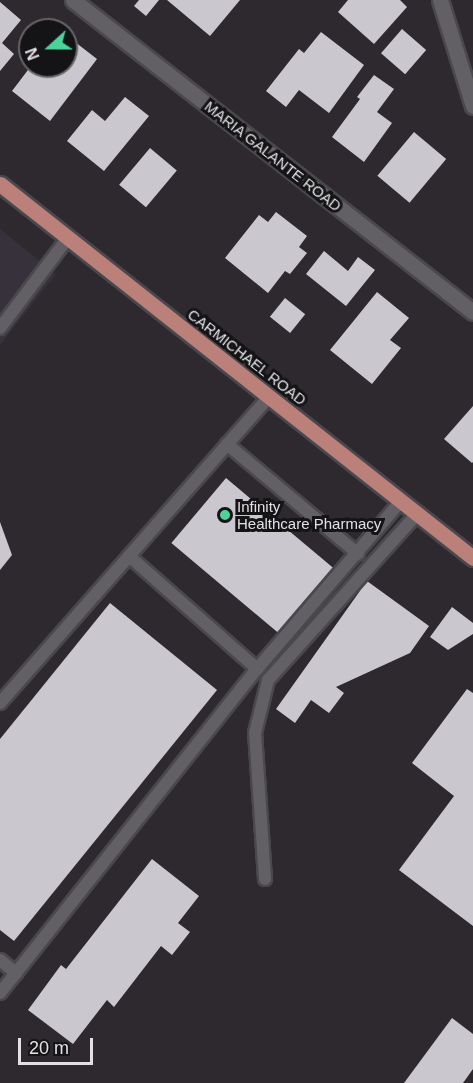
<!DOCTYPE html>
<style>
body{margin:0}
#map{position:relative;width:473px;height:1083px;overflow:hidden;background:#2d292f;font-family:Helvetica,sans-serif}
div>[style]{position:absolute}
.built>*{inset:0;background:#37313c}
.building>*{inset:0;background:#cbc7ce;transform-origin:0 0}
.roads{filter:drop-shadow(2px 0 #4a484c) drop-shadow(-2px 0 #4a484c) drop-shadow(0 2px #4a484c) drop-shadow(0 -2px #4a484c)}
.lane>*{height:12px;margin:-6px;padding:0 6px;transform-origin:6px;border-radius:6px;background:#625f65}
.street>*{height:15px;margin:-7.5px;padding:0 7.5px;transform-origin:7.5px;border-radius:7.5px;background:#625f65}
.primary>*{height:15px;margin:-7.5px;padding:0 7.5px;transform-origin:7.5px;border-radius:7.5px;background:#bb8079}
.dots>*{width:16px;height:16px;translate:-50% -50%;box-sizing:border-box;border:3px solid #141315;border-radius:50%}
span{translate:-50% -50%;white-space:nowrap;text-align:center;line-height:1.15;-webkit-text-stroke:6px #141315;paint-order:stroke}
.street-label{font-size:15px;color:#e2e0e4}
.poi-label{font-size:15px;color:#e2e0e4}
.left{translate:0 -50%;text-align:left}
.north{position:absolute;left:18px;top:18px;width:60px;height:60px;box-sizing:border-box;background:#141315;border:2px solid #666568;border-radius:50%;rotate:249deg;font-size:16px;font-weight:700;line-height:24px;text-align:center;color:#e2e0e4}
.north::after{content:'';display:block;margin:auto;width:21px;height:27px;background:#4dd39a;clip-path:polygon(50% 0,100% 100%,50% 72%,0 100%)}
.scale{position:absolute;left:18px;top:1038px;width:75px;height:27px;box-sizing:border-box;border:3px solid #e2e0e4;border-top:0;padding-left:8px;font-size:18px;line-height:21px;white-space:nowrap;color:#e2e0e4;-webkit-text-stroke:4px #141315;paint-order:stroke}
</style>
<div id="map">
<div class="built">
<i style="clip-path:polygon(0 229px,56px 274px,0 345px)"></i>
</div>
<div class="building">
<i style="clip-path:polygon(139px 0,159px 0,146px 16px,134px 6px)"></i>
<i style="clip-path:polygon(167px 0,240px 0,210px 36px)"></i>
<i style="clip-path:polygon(348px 0,400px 0,407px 7px,374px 44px,338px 12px)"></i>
<i style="clip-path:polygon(0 2px,21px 20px,2px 43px,14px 54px,0 71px)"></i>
<i style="left:402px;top:29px;width:32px;height:32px;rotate:41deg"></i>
<i style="clip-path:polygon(321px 32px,364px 65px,329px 113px,299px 90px,286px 107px,266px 91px,299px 49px,304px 53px)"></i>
<i style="clip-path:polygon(66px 35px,97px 59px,50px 121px,12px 91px,31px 66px,66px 66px)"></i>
<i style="clip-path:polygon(374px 75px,394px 89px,377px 112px,392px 123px,364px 162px,332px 137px,360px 99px,357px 97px)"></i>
<i style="clip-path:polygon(125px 97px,149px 116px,104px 171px,67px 141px,92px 110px,105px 121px)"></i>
<i style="left:414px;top:132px;width:42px;height:57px;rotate:40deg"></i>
<i style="left:150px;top:148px;width:35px;height:48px;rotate:40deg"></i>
<i style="clip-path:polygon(276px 212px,307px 236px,299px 247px,307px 253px,290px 274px,285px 271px,268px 293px,225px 258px,259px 215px,268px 222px)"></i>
<i style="clip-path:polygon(324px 251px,348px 271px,358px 257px,375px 270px,346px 306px,306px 274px)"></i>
<i style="clip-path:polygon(377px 292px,409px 318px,390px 340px,401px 348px,372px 384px,330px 350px)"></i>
<i style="left:285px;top:298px;width:26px;height:24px;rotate:39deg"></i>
<i style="clip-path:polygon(473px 406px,473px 462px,472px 463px,444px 439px)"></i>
<i style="left:226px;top:478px;width:146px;height:85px;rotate:40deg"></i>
<i style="clip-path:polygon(0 522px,12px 555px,0 570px)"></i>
<i style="clip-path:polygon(367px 581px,429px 626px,410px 653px,336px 687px,344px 693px,329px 713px,311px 700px,295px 723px,276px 709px)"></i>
<i style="clip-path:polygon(110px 603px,217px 690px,14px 941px,0 930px,0 739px)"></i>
<i style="clip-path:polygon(452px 607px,473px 623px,473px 634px,448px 650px,430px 637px)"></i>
<i style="clip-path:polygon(467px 689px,473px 693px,473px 926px,399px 870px,454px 796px,412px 763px)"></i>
<i style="clip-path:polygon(152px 859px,199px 896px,178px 923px,190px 932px,172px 955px,161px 946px,114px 1007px,107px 1000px,73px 1044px,28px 1010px,61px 965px,66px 969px)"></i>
<i style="clip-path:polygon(452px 1018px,473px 1034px,473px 1069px,463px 1083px,404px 1083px)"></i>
</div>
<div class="roads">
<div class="lane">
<i style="left:0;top:328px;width:111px;rotate:-53deg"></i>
<i style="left:227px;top:444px;width:171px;rotate:40deg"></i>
<i style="left:129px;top:556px;width:171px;rotate:41.4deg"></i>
<i style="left:0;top:703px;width:407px;rotate:-48.7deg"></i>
<i style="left:265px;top:879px;width:146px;rotate:-93.9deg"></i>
<i style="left:255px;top:733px;width:55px;rotate:-76.2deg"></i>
<i style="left:268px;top:680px;width:223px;rotate:-48.1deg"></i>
<i style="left:0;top:960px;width:21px;rotate:39deg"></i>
<i style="left:0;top:993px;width:414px;rotate:-51.6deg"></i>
<i style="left:257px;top:669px;width:221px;rotate:-49.4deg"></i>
</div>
<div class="street">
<i style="left:73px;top:0;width:507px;rotate:37.95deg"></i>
<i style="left:440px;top:0;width:111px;rotate:72.7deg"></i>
</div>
<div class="primary">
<i style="left:0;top:184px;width:603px;rotate:38.33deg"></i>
</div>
</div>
<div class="dots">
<i style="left:225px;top:515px;background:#4dd39a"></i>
</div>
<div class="street-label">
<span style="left:273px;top:156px;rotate:38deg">MARIA GALANTE ROAD</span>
<span style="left:247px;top:357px;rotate:38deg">CARMICHAEL ROAD</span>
</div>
<div class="poi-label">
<span class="left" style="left:237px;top:515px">Infinity<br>Healthcare Pharmacy</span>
</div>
<div class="north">N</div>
<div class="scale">20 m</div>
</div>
